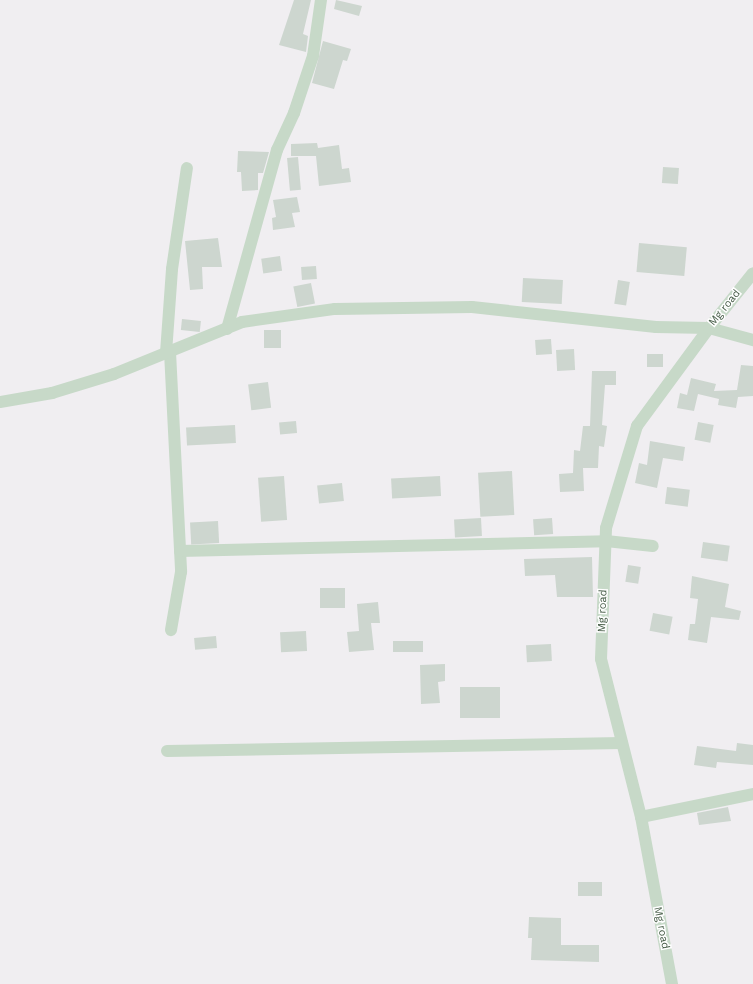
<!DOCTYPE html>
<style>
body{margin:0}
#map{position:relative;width:753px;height:984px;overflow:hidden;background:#f0eef1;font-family:"Work Sans",sans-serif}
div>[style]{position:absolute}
.building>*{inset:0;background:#cdd6cf;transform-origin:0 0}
.street>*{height:12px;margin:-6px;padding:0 6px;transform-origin:6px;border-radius:6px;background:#c7d9c8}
span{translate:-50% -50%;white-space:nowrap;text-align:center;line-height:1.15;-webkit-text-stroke:3px #fff;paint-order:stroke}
.street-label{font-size:11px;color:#465c47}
</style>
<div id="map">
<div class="building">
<i style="clip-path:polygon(294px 0,311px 0,303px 34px,308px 36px,306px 52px,279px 45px)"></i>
<i style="clip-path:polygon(336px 0,362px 6px,359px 16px,334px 9px)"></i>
<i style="clip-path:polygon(323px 41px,351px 49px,347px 61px,343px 60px,334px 89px,312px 83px)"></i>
<i style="clip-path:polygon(317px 143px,318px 148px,339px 145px,342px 169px,349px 168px,351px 182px,319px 186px,316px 156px,291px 156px,291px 144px)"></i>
<i style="clip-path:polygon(238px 151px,269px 152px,263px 173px,258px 173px,258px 190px,242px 191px,241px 172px,237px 172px)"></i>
<i style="left:298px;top:157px;width:33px;height:11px;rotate:85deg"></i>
<i style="left:663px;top:167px;width:16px;height:16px;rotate:4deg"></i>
<i style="clip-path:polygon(297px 197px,300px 212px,292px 213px,295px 227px,273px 230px,272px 218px,276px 217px,273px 200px)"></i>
<i style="clip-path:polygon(218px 238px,222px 267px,202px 267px,203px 289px,190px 290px,185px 241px)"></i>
<i style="left:639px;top:243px;width:48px;height:29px;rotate:5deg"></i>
<i style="left:280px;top:256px;width:15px;height:19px;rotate:82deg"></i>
<i style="left:316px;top:266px;width:13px;height:15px;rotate:86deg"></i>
<i style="left:523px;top:278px;width:40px;height:24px;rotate:3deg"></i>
<i style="left:618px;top:280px;width:12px;height:24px;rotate:9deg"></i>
<i style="left:311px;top:283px;width:21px;height:18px;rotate:79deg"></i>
<i style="left:182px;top:319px;width:19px;height:11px;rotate:6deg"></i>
<i style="left:264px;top:330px;width:17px;height:18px"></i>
<i style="left:551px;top:339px;width:15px;height:16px;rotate:86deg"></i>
<i style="left:574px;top:349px;width:21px;height:18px;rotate:87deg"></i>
<i style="left:647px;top:354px;width:16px;height:13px"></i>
<i style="clip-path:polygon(741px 365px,753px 366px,753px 396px,738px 397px,736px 408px,718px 405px,719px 399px,698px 394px,694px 411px,677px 408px,680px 393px,687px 395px,691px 378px,716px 384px,714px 391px,737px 390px)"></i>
<i style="clip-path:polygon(592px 371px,616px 371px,616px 385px,605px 385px,602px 425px,607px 426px,604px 447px,599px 446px,598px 468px,583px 468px,584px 491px,560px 492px,559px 474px,573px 473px,574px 450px,580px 451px,583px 426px,590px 426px)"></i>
<i style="left:268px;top:382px;width:26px;height:20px;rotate:83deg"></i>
<i style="left:296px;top:421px;width:12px;height:17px;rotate:85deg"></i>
<i style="left:698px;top:422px;width:16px;height:18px;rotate:11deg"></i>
<i style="left:235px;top:425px;width:18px;height:49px;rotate:87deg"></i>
<i style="clip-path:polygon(650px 441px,685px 447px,683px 461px,663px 458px,657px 488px,635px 483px,639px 463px,647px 465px)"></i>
<i style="left:512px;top:471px;width:44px;height:34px;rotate:87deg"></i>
<i style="left:284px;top:476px;width:44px;height:26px;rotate:86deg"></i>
<i style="left:440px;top:476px;width:20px;height:49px;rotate:87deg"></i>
<i style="left:342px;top:483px;width:18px;height:25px;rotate:84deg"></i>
<i style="left:667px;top:487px;width:23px;height:17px;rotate:7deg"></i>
<i style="left:481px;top:518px;width:18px;height:27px;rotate:87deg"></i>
<i style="left:552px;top:518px;width:16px;height:19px;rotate:86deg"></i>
<i style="left:218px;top:521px;width:22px;height:28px;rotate:87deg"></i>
<i style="left:703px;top:542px;width:27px;height:16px;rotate:8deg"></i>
<i style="clip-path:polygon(592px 557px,593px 597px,557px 597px,555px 575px,525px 576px,524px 559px)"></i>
<i style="left:628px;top:565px;width:13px;height:17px;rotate:9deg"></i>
<i style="clip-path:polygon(692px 576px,729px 584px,725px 607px,741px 611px,739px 620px,711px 617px,707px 643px,688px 640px,690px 624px,695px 624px,698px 599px,690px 598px)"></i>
<i style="left:320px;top:588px;width:25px;height:20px"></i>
<i style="clip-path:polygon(378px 602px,380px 623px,371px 623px,374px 650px,349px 652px,347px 632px,359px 631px,357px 604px)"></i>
<i style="left:653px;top:613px;width:20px;height:18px;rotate:11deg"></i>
<i style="left:306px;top:631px;width:20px;height:26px;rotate:87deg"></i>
<i style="left:216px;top:636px;width:12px;height:22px;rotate:85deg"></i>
<i style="left:423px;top:641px;width:11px;height:30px;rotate:90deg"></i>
<i style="left:551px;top:644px;width:17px;height:25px;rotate:87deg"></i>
<i style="clip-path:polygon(445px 664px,445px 681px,438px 682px,440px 703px,421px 704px,420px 665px)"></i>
<i style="left:460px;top:687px;width:40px;height:31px"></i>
<i style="clip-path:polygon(737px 743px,753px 745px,753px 765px,717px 762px,716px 768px,694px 765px,697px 746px,736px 751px)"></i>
<i style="clip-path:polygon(728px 807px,731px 821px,699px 825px,697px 813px)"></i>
<i style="left:578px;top:882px;width:24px;height:14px"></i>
<i style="clip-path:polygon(529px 917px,561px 918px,561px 945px,599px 945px,599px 962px,531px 960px,532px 938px,528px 938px)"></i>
</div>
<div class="street">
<i style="left:227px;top:329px;width:186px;rotate:-74.4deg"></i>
<i style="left:277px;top:150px;width:41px;rotate:-65.3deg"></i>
<i style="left:294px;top:113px;width:60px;rotate:-71.6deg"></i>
<i style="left:313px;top:56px;width:57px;rotate:-81.9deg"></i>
<i style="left:170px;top:352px;width:220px;rotate:87.1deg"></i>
<i style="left:181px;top:572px;width:59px;rotate:99.8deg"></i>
<i style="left:166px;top:353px;width:84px;rotate:-85.9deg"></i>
<i style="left:172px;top:269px;width:102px;rotate:-81.6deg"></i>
<i style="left:0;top:402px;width:53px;rotate:-9.8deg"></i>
<i style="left:52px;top:393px;width:65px;rotate:-17deg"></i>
<i style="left:114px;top:374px;width:138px;rotate:-22.1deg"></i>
<i style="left:242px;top:322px;width:94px;rotate:-8deg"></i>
<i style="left:335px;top:309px;width:137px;rotate:-0.8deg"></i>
<i style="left:472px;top:307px;width:185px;rotate:6.2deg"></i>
<i style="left:656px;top:327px;width:53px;rotate:1.1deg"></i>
<i style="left:709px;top:328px;width:46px;rotate:15.3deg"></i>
<i style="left:180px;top:551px;width:426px;rotate:-1.3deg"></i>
<i style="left:606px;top:541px;width:47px;rotate:6.1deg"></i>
<i style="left:167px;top:751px;width:455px;rotate:-1deg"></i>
<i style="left:641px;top:817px;width:114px;rotate:-11.6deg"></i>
<i style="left:672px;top:984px;width:170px;rotate:-100.5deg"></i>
<i style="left:641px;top:817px;width:163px;rotate:-104.2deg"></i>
<i style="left:601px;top:659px;width:131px;rotate:-87.8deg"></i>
<i style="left:606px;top:528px;width:107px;rotate:-73.1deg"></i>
<i style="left:637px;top:426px;width:122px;rotate:-53.7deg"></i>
<i style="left:709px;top:328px;width:70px;rotate:-51.3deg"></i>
</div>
<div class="street-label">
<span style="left:725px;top:308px;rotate:-51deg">Mg road</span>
<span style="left:603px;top:611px;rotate:-88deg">Mg road</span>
<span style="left:661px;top:928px;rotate:79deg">Mg road</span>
</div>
</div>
